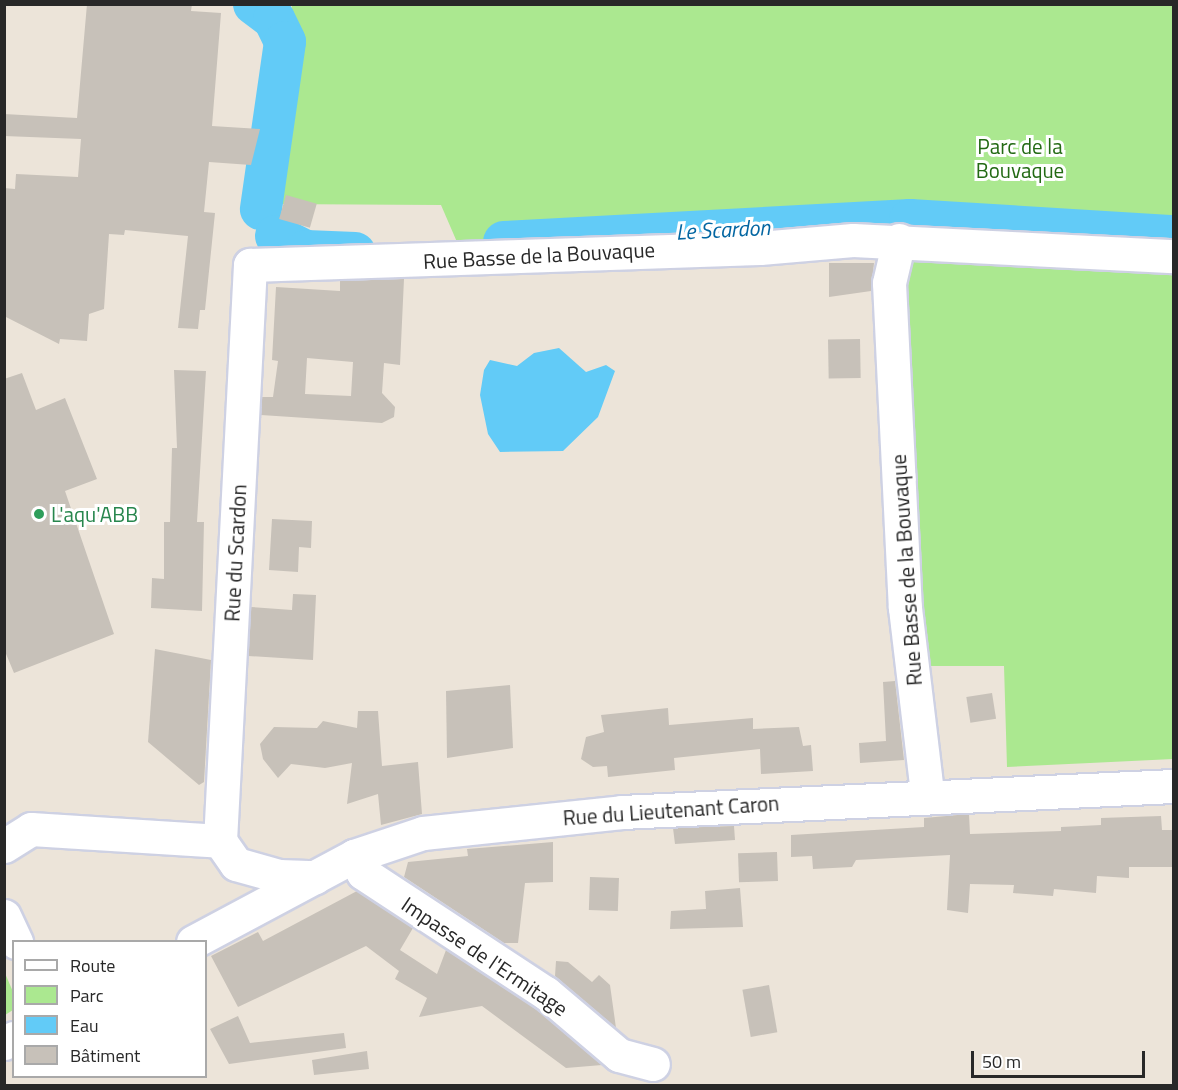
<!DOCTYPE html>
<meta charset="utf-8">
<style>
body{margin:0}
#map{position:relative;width:1178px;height:1090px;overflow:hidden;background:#ece4d9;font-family:"Titillium Web",sans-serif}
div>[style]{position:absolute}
.green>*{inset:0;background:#abe890}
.water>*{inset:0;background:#62cbf7}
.river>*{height:42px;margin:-21px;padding:0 21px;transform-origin:21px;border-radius:21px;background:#62cbf7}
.building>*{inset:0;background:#c7c1b9;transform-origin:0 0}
.roads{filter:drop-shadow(2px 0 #ced1e3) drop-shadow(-2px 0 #ced1e3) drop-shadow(0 2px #ced1e3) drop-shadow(0 -2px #ced1e3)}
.minor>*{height:33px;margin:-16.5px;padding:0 16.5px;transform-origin:16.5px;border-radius:16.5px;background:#fff}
.dots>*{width:16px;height:16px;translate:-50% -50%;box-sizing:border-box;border:3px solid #fff;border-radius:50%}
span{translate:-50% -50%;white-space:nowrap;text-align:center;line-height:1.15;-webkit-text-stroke:6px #fff;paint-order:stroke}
.park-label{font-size:21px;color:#236a14}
.street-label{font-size:21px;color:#282828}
.leisure-label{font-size:21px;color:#27864d}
.left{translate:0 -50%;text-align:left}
.water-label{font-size:22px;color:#0366a2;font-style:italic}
.frame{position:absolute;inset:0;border:6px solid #282828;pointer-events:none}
.legend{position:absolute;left:12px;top:940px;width:195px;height:138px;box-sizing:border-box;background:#fff;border:2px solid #a9a9a9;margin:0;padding:8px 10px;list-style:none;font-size:18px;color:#282828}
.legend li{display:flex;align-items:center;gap:12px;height:30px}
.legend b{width:30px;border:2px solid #a9a9a9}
.scale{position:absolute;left:971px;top:1051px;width:174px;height:27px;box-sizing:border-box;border:3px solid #282828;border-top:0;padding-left:8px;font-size:18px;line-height:21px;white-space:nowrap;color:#282828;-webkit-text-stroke:4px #fff;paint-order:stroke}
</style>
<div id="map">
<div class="green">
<i style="clip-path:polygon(292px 5px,1173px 5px,1173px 759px,1007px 767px,1004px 666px,922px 666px,885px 233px,460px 249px,441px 205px,271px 204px)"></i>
<i style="clip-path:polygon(4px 971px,14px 994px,13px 1010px,5px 1015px)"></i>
</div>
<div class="water">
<i style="clip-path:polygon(559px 348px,586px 372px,606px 365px,615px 371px,598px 417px,563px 451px,500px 452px,488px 434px,480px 395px,484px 370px,490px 360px,517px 366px,534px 353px)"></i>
</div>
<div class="river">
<i style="left:254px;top:4px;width:25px;rotate:37deg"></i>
<i style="left:274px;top:19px;width:25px;rotate:64deg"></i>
<i style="left:285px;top:42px;width:169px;rotate:98.2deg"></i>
<i style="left:276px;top:236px;width:34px;rotate:27deg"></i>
<i style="left:306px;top:251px;width:49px;rotate:2.3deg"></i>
<i style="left:504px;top:242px;width:407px;rotate:-3.1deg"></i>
<i style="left:910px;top:220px;width:264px;rotate:3.5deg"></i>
</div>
<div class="building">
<i style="clip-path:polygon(87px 4px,192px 4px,191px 11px,221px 13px,212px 126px,260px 129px,251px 165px,209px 162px,204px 212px,215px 213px,205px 310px,200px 310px,198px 329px,178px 328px,188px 236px,125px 230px,124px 235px,109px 234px,104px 309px,89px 314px,87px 341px,60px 339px,59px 344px,4px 316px,4px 188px,15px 189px,16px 174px,78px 177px,81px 139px,4px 136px,4px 114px,77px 118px)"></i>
<i style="left:286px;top:195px;width:32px;height:25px;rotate:16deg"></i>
<i style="clip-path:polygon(829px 263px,874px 263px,871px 291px,829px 297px)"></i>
<i style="clip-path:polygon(evenodd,404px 279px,400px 365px,384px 363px,382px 393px,395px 407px,394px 417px,382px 423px,261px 415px,262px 397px,273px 397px,278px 361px,272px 360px,276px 287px,340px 291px,340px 281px,404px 279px,307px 358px,353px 362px,351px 396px,305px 394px,307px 358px)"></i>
<i style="left:860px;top:339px;width:39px;height:32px;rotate:89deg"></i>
<i style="clip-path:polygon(174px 370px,206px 371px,197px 522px,204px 522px,202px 611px,151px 608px,152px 578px,164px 579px,164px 522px,170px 522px,172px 448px,177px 448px)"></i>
<i style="clip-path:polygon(22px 373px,36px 410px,65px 398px,97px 479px,65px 491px,114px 634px,14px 673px,4px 649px,4px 379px)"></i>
<i style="clip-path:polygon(272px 519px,312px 521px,311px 548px,299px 547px,298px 572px,269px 570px)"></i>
<i style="clip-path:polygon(293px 594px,316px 595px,313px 660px,248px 656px,251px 607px,292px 610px)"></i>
<i style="clip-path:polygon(155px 649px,211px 660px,204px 782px,199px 785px,148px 742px)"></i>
<i style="clip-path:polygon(895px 681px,904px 760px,860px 763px,859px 743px,886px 741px,883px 682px)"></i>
<i style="clip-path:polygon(510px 685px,513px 748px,447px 758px,446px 691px)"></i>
<i style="left:992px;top:693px;width:26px;height:26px;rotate:81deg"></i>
<i style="clip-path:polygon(668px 708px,669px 725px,753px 718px,753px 729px,799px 727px,803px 746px,811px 745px,813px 771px,761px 774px,760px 749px,674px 758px,675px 770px,608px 777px,607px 766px,593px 767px,581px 759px,586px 737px,604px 732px,601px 715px)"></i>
<i style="clip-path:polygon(358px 711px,378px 711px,382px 766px,418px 762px,422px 814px,381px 825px,378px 794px,347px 804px,352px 763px,325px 768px,291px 764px,278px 778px,263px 759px,260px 744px,274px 727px,317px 728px,323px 721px,357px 728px)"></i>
<i style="clip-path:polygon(969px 814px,970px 834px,1061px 831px,1061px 827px,1101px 825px,1101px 818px,1161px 816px,1162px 830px,1173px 830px,1173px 867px,1129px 867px,1129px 878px,1097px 876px,1096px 893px,1054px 889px,1053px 896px,1013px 893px,1014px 885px,970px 884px,968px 913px,947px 910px,950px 855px,856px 860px,852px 867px,813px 869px,812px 856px,791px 857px,791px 835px,924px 827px,924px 818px)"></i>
<i style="clip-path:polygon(734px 826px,735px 840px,675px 844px,673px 828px)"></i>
<i style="clip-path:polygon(553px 842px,553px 882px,525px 883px,518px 943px,504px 943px,404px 877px,408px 862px,468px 856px,467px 849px)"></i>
<i style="left:777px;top:852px;width:29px;height:39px;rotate:88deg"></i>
<i style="left:590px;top:877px;width:29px;height:33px;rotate:2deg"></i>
<i style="clip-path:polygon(740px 888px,743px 927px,670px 929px,671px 911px,706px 909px,705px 891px)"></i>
<i style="clip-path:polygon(357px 891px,413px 928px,400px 950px,437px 974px,446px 950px,535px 1008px,602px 1065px,566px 1068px,482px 1006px,419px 1017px,427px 998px,395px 979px,399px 971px,366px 946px,238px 1007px,211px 956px,258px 932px,263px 941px)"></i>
<i style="clip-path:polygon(556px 961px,568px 962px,592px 982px,599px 975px,610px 985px,616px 1028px,555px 976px)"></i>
<i style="left:769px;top:985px;width:48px;height:27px;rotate:80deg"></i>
<i style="clip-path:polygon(238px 1016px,250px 1043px,344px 1033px,346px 1048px,229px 1064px,210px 1029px)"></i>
<i style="clip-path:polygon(367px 1051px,369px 1069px,314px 1075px,312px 1060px)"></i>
</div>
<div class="roads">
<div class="minor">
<i style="left:899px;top:240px;width:44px;rotate:103.1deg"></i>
<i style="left:889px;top:283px;width:325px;rotate:87.2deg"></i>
<i style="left:905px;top:608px;width:186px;rotate:83.2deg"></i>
<i style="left:220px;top:841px;width:577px;rotate:-87.02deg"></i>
<i style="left:250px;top:265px;width:510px;rotate:-1.91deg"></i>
<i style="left:760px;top:248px;width:93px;rotate:-4.9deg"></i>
<i style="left:853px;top:240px;width:321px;rotate:2.9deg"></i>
<i style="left:220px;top:841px;width:28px;rotate:55deg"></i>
<i style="left:236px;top:864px;width:45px;rotate:15.6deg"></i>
<i style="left:279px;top:876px;width:36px;rotate:2deg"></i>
<i style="left:4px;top:846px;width:32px;rotate:-32deg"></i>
<i style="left:31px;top:829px;width:189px;rotate:3.6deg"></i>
<i style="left:354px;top:856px;width:19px;rotate:62deg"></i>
<i style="left:363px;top:873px;width:219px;rotate:33.3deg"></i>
<i style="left:546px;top:993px;width:96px;rotate:40.3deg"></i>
<i style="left:619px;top:1055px;width:35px;rotate:15deg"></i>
<i style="left:4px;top:916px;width:29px;rotate:65deg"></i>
<i style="left:193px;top:942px;width:183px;rotate:-28.1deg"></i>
<i style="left:354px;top:856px;width:73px;rotate:-18.4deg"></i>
<i style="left:423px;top:833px;width:200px;rotate:-6deg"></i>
<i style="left:622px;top:812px;width:553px;rotate:-2.7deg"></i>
<i style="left:4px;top:1043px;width:11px;rotate:-27deg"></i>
</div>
</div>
<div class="dots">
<i style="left:39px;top:514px;background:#2e9e5b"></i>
</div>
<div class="park-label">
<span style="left:1020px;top:158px">Parc de la<br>Bouvaque</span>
</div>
<div class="street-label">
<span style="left:539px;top:255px;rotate:-3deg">Rue Basse de la Bouvaque</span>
<span style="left:235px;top:553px;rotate:-87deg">Rue du Scardon</span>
<span style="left:906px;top:570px;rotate:-94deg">Rue Basse de la Bouvaque</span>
<span style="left:671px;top:810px;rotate:-4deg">Rue du Lieutenant Caron</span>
<span style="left:485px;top:956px;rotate:34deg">Impasse de l'Ermitage</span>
</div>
<div class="leisure-label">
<span class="left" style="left:51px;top:514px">L'aqu'ABB</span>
</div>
<div class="water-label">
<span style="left:723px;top:230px;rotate:-3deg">Le Scardon</span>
</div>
<div class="frame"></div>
<ul class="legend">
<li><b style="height:8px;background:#fff"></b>Route</li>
<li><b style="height:16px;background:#abe890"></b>Parc</li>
<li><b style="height:16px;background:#62cbf7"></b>Eau</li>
<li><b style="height:16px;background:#c7c1b9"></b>Bâtiment</li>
</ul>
<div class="scale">50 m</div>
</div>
